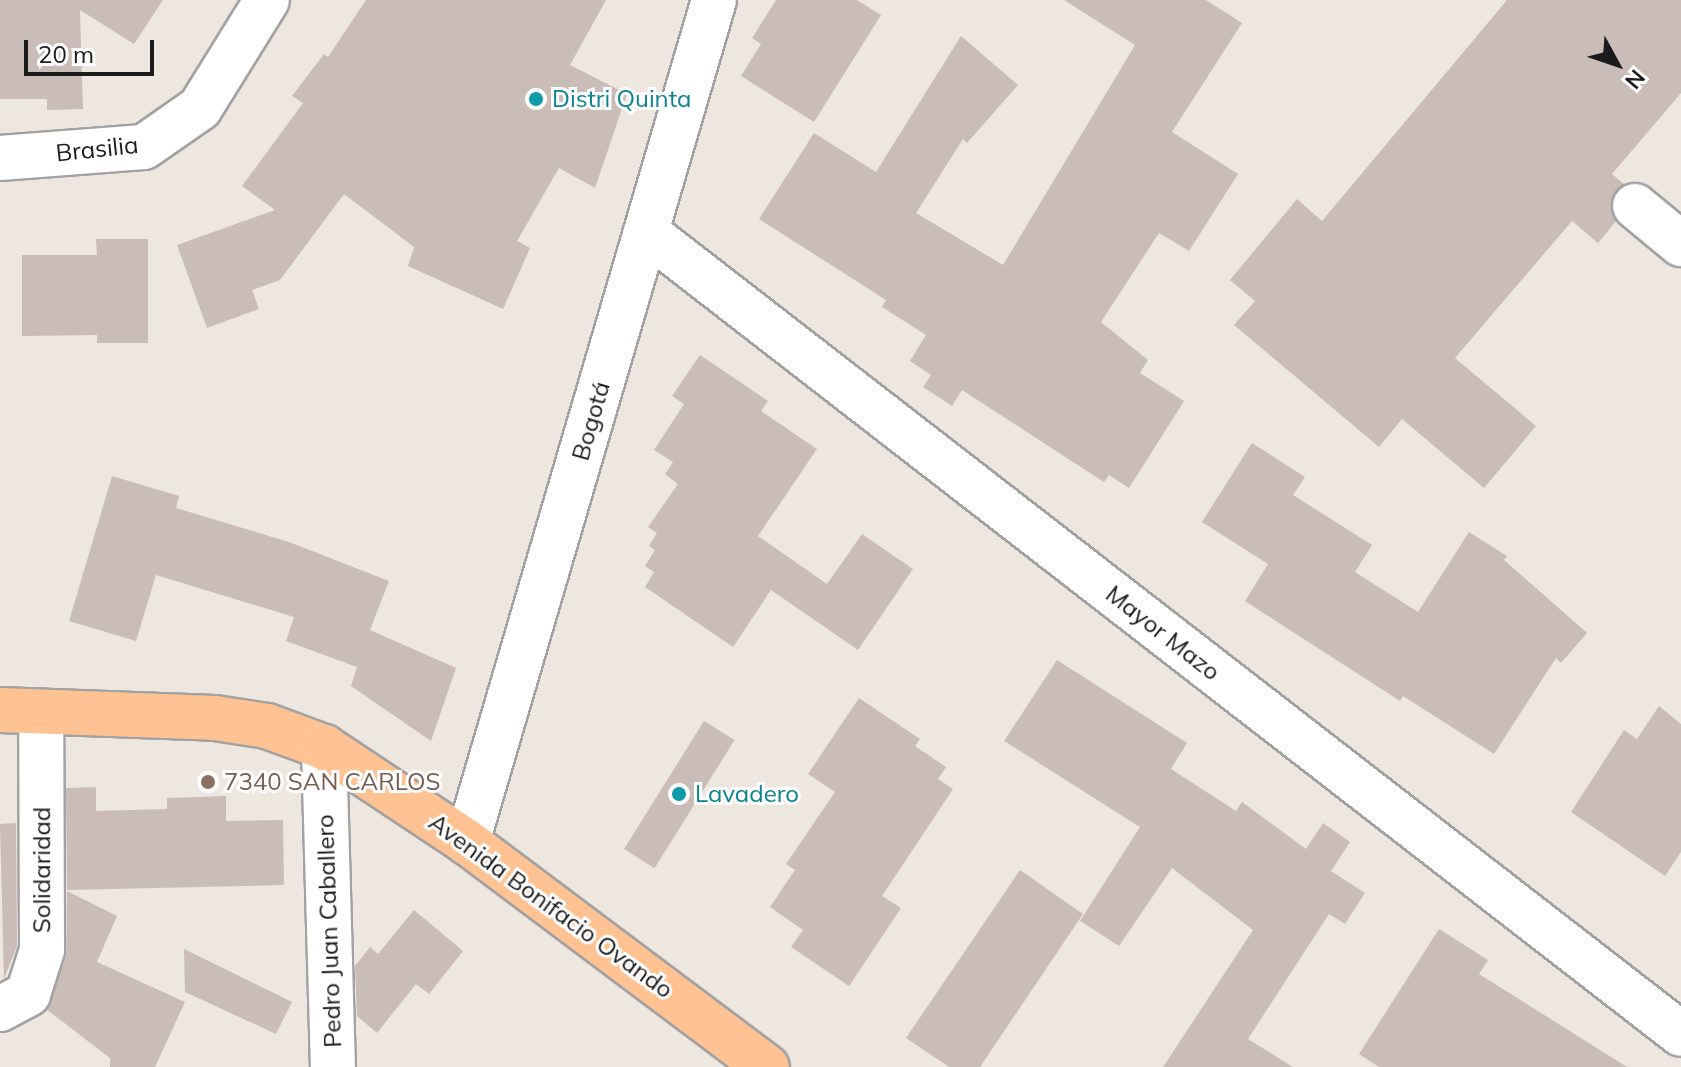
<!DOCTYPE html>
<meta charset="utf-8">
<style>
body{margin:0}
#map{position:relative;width:1681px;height:1067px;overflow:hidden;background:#eee7e0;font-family:Mulish,sans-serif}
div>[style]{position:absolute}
.building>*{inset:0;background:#cabcb6;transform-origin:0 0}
.roads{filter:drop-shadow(2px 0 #a2a2a2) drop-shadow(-2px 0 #a2a2a2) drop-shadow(0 2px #a2a2a2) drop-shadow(0 -2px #a2a2a2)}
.minor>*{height:44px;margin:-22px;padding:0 22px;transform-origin:22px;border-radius:22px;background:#fff}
.major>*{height:44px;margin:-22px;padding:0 22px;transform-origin:22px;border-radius:22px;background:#ffc393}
.dots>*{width:22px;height:22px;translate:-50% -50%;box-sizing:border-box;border:4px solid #fff;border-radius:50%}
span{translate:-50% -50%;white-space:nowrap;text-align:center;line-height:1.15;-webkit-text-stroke:6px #fff;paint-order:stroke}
.culture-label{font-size:24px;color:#0d838f}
.left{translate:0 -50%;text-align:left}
.street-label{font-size:24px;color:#1b1b1b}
.education-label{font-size:24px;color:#785e54}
.north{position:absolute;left:1577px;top:24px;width:80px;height:80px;-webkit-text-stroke:6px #fff;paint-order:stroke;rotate:130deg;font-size:22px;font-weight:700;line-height:32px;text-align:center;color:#1b1b1b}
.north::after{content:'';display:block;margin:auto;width:28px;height:36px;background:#1b1b1b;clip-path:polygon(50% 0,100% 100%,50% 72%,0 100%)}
.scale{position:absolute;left:24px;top:40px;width:130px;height:36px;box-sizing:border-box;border:4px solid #1b1b1b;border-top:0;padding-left:10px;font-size:24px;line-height:28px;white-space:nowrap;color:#1b1b1b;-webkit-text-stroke:6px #fff;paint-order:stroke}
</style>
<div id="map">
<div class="building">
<i style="clip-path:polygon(0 0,163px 0,134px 44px,80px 10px,83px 109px,47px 110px,47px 99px,0 99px)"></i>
<i style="clip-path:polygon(366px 0,606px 0,570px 65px,627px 94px,595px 188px,559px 168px,517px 241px,530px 248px,503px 309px,408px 266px,414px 247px,344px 194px,280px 280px,252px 290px,259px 309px,207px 328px,177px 245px,275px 210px,242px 186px,303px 103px,292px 96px,324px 54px,328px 57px)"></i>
<i style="clip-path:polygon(776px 0,857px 0,881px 15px,814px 122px,741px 76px,761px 44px,752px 38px)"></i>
<i style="clip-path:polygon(1064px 0,1206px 0,1242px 23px,1172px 132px,1238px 174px,1189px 251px,1159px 233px,1101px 322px,1148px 360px,1140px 373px,1184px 401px,1129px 488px,1109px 475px,1104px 482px,962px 390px,952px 406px,923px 387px,931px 375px,910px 361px,926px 335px,882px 307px,886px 300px,759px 219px,814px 133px,876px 172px,961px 36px,1018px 85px,967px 143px,963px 139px,916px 213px,1003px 265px,1135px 45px)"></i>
<i style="clip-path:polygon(1507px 0,1681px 0,1681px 93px,1612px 174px,1624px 184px,1611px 201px,1616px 221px,1598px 243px,1572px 221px,1455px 358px,1536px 426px,1484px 488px,1402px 419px,1379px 447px,1234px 325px,1255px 301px,1230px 280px,1297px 199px,1322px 221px)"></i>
<i style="clip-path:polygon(96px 239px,148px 239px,148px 343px,97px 343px,97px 335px,22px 336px,22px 255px,97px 255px)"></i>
<i style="clip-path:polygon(700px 355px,768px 401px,761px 411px,817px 449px,758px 536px,827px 584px,862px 534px,913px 569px,858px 650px,771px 590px,733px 647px,645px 587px,654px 572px,645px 566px,655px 550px,649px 546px,657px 533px,648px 527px,678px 484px,665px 474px,673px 462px,654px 450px,684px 404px,672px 396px)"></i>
<i style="clip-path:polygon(1252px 443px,1305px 477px,1293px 495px,1372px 545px,1355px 572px,1418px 612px,1469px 532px,1507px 556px,1504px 560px,1587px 633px,1561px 663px,1556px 658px,1494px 754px,1403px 696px,1400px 701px,1245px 601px,1268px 564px,1202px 522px)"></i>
<i style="clip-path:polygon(112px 476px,179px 496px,176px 508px,289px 542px,389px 581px,370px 630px,456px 668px,431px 741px,351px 686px,357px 667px,286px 641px,294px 617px,156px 575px,136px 641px,69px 621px)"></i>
<i style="clip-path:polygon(1057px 660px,1187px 743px,1171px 769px,1236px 811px,1242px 802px,1306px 849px,1323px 823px,1350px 842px,1331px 871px,1365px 893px,1345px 924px,1329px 914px,1248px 1039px,1293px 1067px,1163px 1067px,1253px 930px,1172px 868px,1119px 946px,1080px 921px,1140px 827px,1004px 741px)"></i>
<i style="clip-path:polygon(859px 698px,920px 739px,915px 746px,946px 767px,938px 779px,953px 789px,882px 896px,901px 908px,849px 986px,791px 947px,803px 930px,770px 907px,795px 870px,786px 864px,835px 792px,808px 774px)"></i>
<i style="clip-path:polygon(1659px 706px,1681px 724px,1681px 852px,1665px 876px,1571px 812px,1624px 730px,1637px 739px)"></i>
<i style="left:704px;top:721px;width:36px;height:151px;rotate:32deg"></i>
<i style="clip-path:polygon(96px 787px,96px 811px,167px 809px,167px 798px,226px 796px,226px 821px,283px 820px,284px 885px,67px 890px,66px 788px)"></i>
<i style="clip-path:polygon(16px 823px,17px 946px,4px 979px,0 824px)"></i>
<i style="clip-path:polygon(1020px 870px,1083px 914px,980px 1067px,949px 1067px,906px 1038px)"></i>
<i style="clip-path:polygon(67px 891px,117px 916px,97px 962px,185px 1002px,155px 1067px,110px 1067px,110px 1058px,46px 1009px,66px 957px)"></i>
<i style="clip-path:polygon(414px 910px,463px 951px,429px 994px,416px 984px,377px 1033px,357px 1016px,355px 966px,370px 947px,378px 954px)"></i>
<i style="clip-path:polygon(1439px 929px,1488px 960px,1479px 974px,1627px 1067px,1379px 1067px,1359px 1054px)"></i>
<i style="clip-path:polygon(184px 949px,292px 1002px,276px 1034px,185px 992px)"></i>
</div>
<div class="roads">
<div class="minor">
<i style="left:0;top:158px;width:144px;rotate:-4.4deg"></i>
<i style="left:144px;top:147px;width:68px;rotate:-34.9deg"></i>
<i style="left:200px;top:108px;width:127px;rotate:-58.2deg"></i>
<i style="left:1635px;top:206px;width:60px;rotate:39.6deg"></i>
<i style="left:646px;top:232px;width:1309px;rotate:37.77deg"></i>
<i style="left:324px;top:747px;width:320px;rotate:88.4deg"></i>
<i style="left:467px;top:842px;width:877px;rotate:-73.65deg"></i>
<i style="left:0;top:1009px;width:32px;rotate:-28deg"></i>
<i style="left:28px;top:994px;width:46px;rotate:-72.3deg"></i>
<i style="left:42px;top:950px;width:238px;rotate:-90.2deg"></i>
</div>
<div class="major">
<i style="left:0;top:710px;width:215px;rotate:2.1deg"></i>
<i style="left:215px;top:718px;width:53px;rotate:8.7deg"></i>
<i style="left:267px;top:726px;width:61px;rotate:20.2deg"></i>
<i style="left:324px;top:747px;width:172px;rotate:33.6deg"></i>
<i style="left:467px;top:842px;width:375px;rotate:36.9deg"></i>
</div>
</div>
<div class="dots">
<i style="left:536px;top:99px;background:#0f9aa8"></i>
<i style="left:208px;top:782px;background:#8d6e63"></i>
<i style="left:679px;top:794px;background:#0f9aa8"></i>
</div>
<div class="culture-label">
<span class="left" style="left:552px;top:99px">Distri Quinta</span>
<span class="left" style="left:695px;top:794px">Lavadero</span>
</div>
<div class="street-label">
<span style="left:97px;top:149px;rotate:-6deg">Brasilia</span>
<span style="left:591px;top:421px;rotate:-74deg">Bogotá</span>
<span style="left:1163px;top:633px;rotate:38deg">Mayor Mazo</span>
<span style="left:42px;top:870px;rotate:-90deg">Solidaridad</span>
<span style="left:551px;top:906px;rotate:36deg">Avenida Bonifacio Ovando</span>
<span style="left:329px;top:931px;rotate:-92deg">Pedro Juan Caballero</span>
</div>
<div class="education-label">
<span class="left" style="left:224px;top:782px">7340 SAN CARLOS</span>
</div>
<div class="north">N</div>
<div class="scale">20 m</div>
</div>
